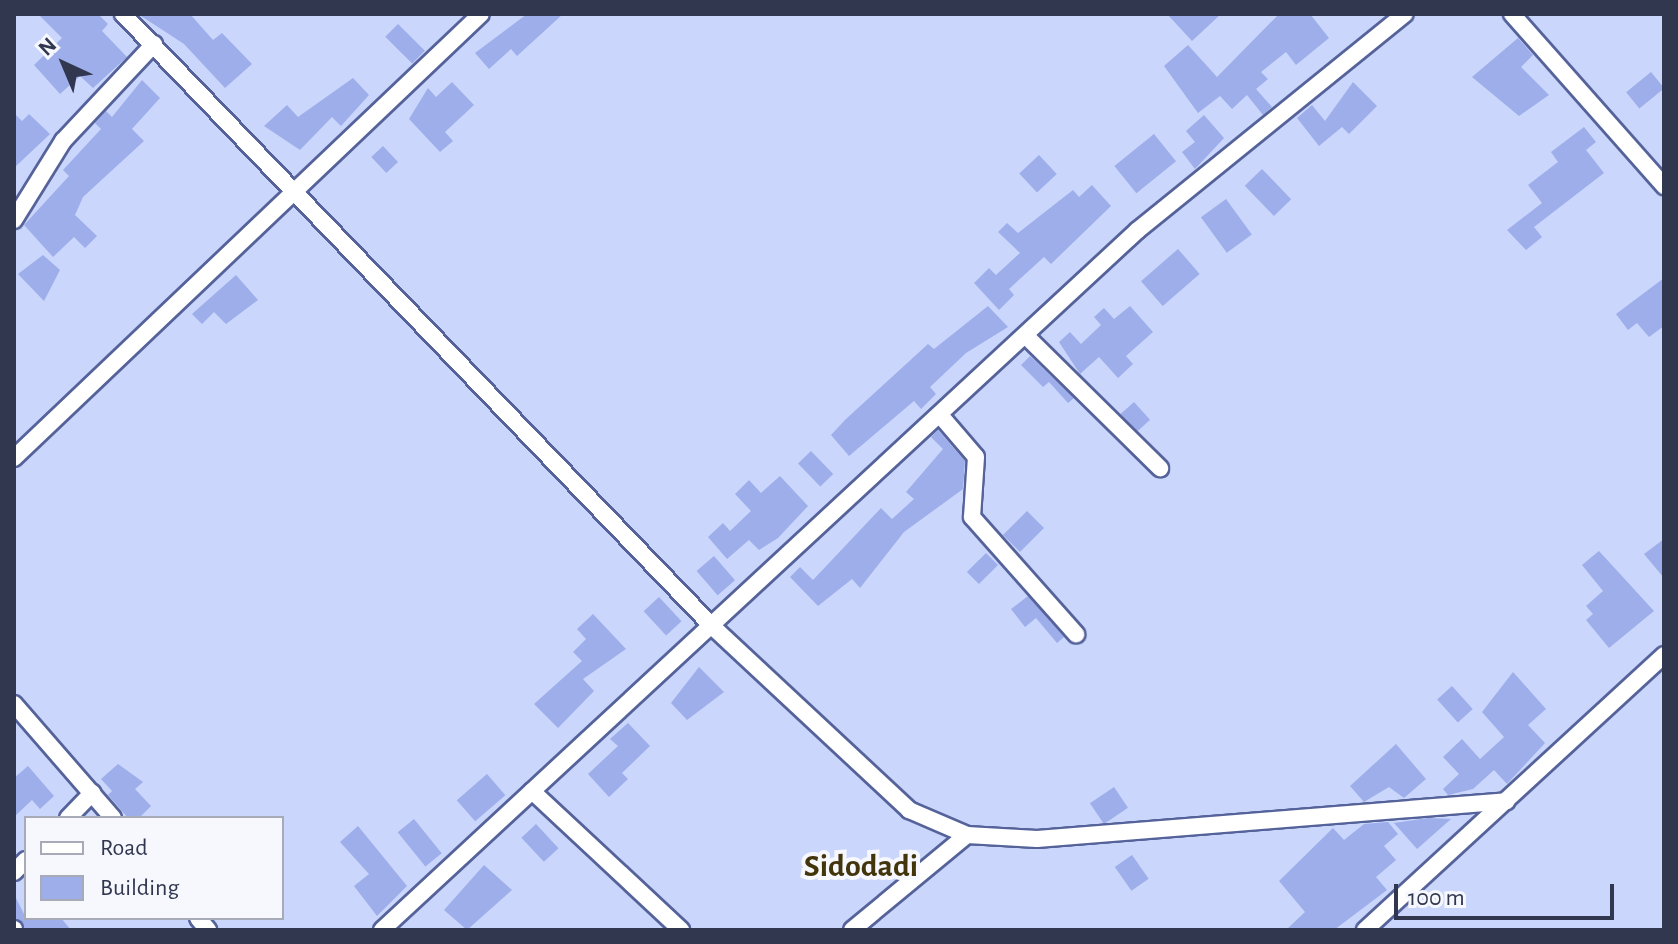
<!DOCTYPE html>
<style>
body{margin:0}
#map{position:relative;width:1678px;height:944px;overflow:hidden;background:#cad6fb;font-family:"Alegreya Sans",sans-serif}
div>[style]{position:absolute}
.building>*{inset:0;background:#9daeea;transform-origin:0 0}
.roads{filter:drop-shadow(2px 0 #55639a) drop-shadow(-2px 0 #55639a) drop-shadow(0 2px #55639a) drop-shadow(0 -2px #55639a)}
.minor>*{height:16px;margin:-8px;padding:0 8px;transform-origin:8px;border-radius:8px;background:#fff}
span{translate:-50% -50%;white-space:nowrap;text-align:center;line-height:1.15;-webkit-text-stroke:8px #f6f8fe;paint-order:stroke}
.quarter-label{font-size:32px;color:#42350b;font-weight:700}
.frame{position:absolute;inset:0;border:16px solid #30374f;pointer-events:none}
.legend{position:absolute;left:24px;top:816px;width:260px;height:104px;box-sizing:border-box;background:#f6f8fe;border:2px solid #a7abb8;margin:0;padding:10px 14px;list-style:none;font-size:24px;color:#30374f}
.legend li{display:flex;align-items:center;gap:16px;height:40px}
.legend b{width:40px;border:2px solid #a7abb8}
.north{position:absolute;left:24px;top:24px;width:80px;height:80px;-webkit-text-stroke:6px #f6f8fe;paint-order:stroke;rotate:316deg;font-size:22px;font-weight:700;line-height:32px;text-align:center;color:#30374f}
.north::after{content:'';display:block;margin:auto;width:28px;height:36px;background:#30374f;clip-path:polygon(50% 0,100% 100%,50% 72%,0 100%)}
.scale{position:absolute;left:1394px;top:884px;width:220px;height:36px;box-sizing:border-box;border:4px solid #30374f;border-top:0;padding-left:10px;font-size:24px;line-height:28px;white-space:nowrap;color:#30374f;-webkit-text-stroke:6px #f6f8fe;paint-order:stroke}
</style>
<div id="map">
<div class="building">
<i style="clip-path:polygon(38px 14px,98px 14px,108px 24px,102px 31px,127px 57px,93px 88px,80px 76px,60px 94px,34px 65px,62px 38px)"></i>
<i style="clip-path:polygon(138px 14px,190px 14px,213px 40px,222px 33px,252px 64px,225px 88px,184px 44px)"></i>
<i style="clip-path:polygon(527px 14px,563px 14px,517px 56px,511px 49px,489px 69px,475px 53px)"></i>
<i style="clip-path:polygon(1167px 14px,1221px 14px,1192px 41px)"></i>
<i style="clip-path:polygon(1279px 14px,1310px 14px,1329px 38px,1296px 65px,1286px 52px,1261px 72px,1268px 79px,1256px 89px,1272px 107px,1263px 115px,1247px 95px,1232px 109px,1220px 96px,1198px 113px,1164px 66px,1188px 45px,1217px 77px)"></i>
<i style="left:398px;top:24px;width:38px;height:18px;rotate:45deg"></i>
<i style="clip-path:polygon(1518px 38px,1533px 55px,1521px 67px,1549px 95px,1519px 116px,1472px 77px)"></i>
<i style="left:1651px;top:72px;width:21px;height:32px;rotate:51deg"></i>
<i style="clip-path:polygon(353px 78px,369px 95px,341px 126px,332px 117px,300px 150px,264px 126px,287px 105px,298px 117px)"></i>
<i style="clip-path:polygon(142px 80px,160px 98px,132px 129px,144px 141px,83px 197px,75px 215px,97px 236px,85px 248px,74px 237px,53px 257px,24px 225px,69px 176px,63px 170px,101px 129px,95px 123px,106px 111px,112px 117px)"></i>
<i style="clip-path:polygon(452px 82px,474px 105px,445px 132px,453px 141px,440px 152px,409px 119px,428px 88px,436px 97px)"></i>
<i style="clip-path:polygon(1353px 82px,1377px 106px,1349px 134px,1342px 127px,1319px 146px,1297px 118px,1312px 105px,1325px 121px)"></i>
<i style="clip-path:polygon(14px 113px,22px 121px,29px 114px,50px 134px,14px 168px)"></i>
<i style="clip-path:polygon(1204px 115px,1224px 138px,1195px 169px,1182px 152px,1195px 142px,1186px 131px)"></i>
<i style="clip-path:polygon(1584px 127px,1596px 142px,1586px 150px,1604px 173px,1534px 227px,1542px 237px,1526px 250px,1507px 230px,1542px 203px,1528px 185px,1558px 162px,1551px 152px)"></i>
<i style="left:1154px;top:134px;width:35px;height:51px;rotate:51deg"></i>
<i style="left:383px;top:146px;width:22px;height:16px;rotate:47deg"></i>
<i style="left:1039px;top:155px;width:26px;height:27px;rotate:47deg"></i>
<i style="left:1262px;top:169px;width:42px;height:24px;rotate:46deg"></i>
<i style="clip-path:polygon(1092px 185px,1111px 206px,1051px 264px,1044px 257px,1009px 289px,1014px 295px,999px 310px,974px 283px,989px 268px,996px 275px,1020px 253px,998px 232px,1007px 223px,1018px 233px,1073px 190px,1079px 197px)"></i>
<i style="left:1226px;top:199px;width:44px;height:31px;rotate:54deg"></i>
<i style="left:1178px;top:249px;width:33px;height:49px;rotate:49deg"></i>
<i style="clip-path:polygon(43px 255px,60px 270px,44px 301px,18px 274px)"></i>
<i style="clip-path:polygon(236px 275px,258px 300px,226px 324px,214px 312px,202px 324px,192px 314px)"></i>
<i style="clip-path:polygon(1664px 278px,1664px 326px,1649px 337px,1637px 323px,1628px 330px,1616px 314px)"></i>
<i style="clip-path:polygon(988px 306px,1008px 327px,966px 353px,930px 387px,936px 394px,921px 409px,914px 401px,849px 456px,831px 435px,846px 419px,928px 344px,934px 349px)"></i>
<i style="clip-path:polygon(1130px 306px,1153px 332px,1126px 356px,1133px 364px,1118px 378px,1099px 357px,1080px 374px,1059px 342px,1070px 332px,1081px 344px,1101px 325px,1094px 317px,1104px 308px,1114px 319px)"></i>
<i style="clip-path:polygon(1030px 356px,1074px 398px,1068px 403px,1049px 382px,1043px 387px,1021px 365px)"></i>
<i style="left:1134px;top:402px;width:24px;height:18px;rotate:48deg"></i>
<i style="clip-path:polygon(938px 430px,965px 461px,963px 489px,904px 532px,860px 588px,852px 579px,818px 606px,790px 577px,800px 567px,813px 580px,881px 508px,892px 519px,914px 499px,906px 492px,943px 449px,931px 437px)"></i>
<i style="left:811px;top:451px;width:32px;height:18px;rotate:46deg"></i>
<i style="clip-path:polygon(780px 476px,808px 506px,778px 538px,759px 550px,749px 540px,727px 559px,708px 537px,723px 523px,730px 531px,751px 511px,735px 494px,749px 480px,761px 493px)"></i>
<i style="left:1027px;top:511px;width:24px;height:34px;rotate:45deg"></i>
<i style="clip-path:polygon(1664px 539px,1664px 578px,1644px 554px)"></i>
<i style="clip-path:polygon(1599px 551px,1654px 611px,1609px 648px,1586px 620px,1593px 614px,1586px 606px,1603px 591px,1582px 565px)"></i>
<i style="left:986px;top:553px;width:17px;height:27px;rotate:45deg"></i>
<i style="left:714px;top:556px;width:32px;height:23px;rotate:49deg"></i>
<i style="clip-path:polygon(1028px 596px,1064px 637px,1057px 643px,1036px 618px,1025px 627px,1011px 609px)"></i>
<i style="left:659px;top:597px;width:33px;height:21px;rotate:47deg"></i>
<i style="clip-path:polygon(593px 614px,626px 649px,583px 679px,594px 691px,558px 728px,534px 704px,582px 661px,573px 652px,586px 639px,577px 629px)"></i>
<i style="clip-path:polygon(699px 667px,724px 692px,687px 720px,671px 703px)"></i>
<i style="clip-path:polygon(1513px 672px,1546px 709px,1528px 725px,1545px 743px,1507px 784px,1494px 770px,1473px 789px,1448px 795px,1443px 789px,1459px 774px,1443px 757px,1462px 739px,1480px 759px,1504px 737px,1482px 712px)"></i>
<i style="left:1452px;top:686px;width:31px;height:20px;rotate:48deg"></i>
<i style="clip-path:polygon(628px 723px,650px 746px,622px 773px,628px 779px,609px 797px,588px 774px,618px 746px,610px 739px)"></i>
<i style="clip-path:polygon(1396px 744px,1426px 779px,1404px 798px,1389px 787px,1364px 802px,1350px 786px)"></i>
<i style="clip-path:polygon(118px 764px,143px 782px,135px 789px,151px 806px,139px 818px,128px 818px,108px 795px,112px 791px,101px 779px)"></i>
<i style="clip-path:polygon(28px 766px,54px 796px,40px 809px,32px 800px,14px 817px,14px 778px)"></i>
<i style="left:487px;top:774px;width:28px;height:40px;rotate:49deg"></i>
<i style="left:1114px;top:787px;width:25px;height:29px;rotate:56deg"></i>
<i style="clip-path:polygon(1428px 818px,1451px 819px,1417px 849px,1394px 823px)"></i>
<i style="left:414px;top:819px;width:44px;height:21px;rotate:51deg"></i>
<i style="clip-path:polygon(1388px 822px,1398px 834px,1384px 846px,1396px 860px,1376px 877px,1387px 890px,1334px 930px,1286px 930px,1305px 912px,1279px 881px,1333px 828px,1344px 840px,1364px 824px)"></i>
<i style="left:536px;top:824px;width:33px;height:20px;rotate:47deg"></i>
<i style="clip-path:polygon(358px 826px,407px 886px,377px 916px,354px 886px,369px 874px,340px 842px)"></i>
<i style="left:1132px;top:855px;width:29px;height:21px;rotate:55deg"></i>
<i style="clip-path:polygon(484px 865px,512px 890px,467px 930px,444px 910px)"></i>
<i style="clip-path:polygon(14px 894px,26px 918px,61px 918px,71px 930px,26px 930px,14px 917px)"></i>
</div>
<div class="roads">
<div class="minor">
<i style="left:123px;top:14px;width:849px;rotate:46.1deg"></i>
<i style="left:712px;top:626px;width:270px;rotate:43deg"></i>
<i style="left:909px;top:810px;width:63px;rotate:23.3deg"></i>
<i style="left:967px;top:835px;width:70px;rotate:3.3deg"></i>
<i style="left:1037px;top:839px;width:471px;rotate:-4.6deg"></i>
<i style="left:1512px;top:14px;width:230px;rotate:48.5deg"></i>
<i style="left:14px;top:220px;width:93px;rotate:-58.2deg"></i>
<i style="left:63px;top:141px;width:133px;rotate:-46.8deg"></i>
<i style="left:1025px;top:335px;width:190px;rotate:44.6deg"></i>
<i style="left:940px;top:415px;width:55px;rotate:49.4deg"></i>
<i style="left:976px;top:457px;width:60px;rotate:93.8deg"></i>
<i style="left:972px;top:517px;width:157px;rotate:48.4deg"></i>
<i style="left:14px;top:458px;width:644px;rotate:-43.55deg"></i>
<i style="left:14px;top:704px;width:151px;rotate:49deg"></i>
<i style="left:532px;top:791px;width:204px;rotate:43deg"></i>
<i style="left:68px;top:818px;width:35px;rotate:-46deg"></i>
<i style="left:14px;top:872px;width:17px;rotate:-45deg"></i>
<i style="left:198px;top:918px;width:16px;rotate:50deg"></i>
<i style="left:14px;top:929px;width:1px;rotate:90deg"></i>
<i style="left:382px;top:930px;width:1030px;rotate:-42.8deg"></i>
<i style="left:1138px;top:230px;width:343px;rotate:-39deg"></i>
<i style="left:852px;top:930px;width:149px;rotate:-39.6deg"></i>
<i style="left:1365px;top:930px;width:406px;rotate:-42.6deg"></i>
</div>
</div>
<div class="quarter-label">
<span style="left:861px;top:866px">Sidodadi</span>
</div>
<div class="frame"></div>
<ul class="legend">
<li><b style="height:10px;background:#fff"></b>Road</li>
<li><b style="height:22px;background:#9daeea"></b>Building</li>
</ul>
<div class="north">N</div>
<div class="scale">100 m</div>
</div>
